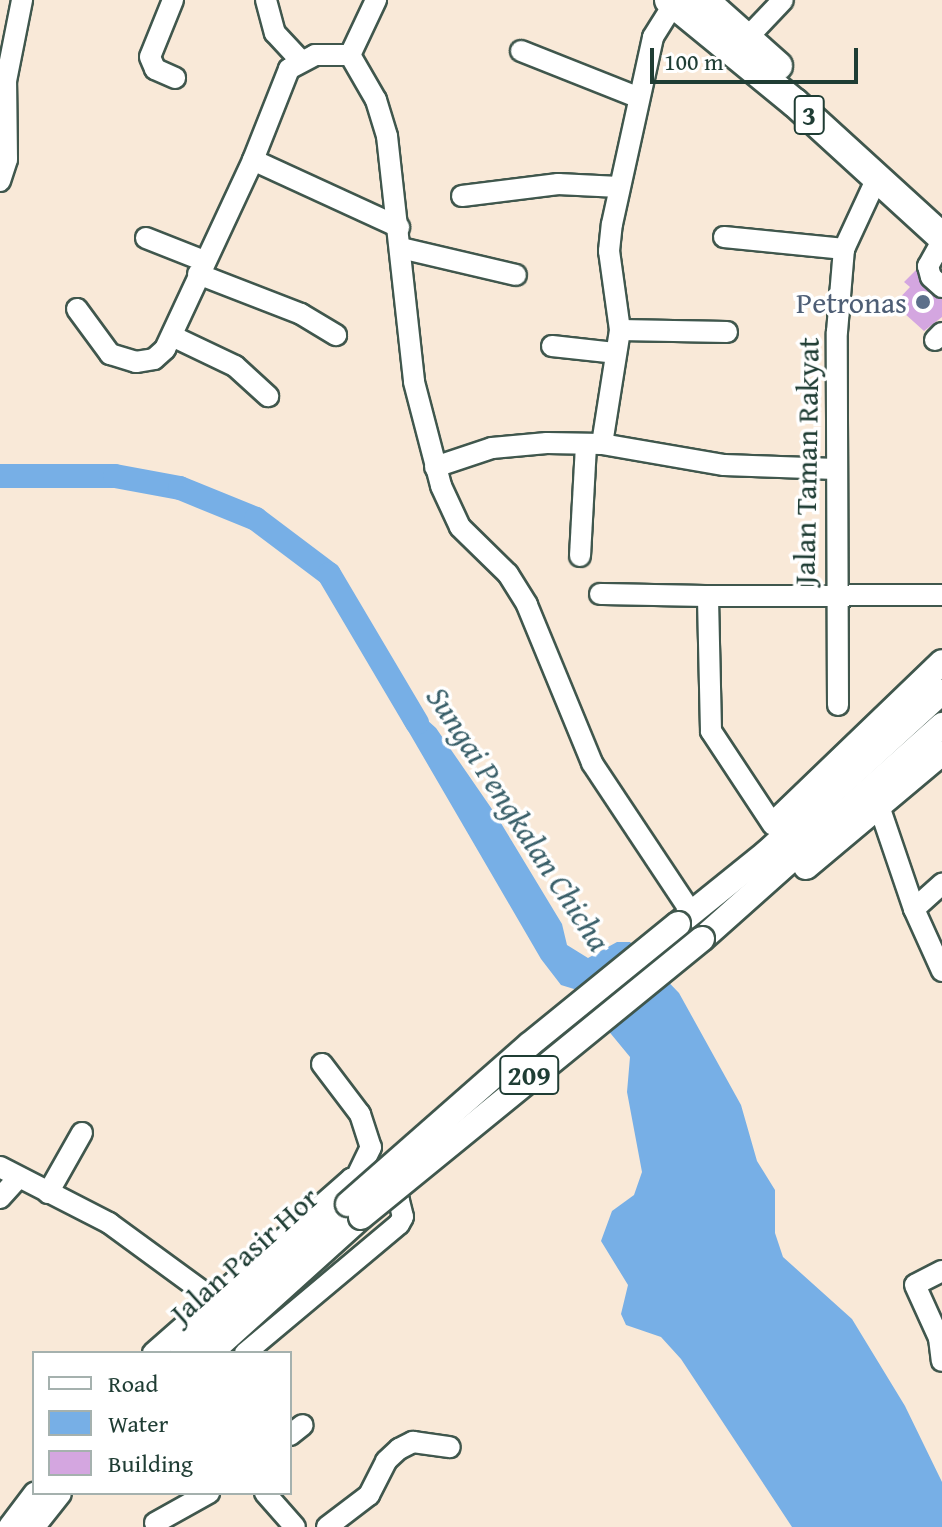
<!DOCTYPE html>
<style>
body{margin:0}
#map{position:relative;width:942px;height:1527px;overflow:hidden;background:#f9e9d8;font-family:"Gentium Book Plus",serif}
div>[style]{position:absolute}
.water>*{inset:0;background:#77afe6}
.stream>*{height:4px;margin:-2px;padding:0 2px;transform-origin:2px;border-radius:2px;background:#77afe6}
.river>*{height:24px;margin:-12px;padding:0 12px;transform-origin:12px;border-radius:12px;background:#77afe6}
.building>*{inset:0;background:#d4a6e0}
.roads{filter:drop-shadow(2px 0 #40574d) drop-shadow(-2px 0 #40574d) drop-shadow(0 2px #40574d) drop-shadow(0 -2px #40574d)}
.minor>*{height:20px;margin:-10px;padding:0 10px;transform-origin:10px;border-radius:10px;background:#fff}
.major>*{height:24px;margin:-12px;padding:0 12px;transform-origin:12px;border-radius:12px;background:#fff}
.highway>*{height:28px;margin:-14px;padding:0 14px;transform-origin:14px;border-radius:14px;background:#fff}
.bridges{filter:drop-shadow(2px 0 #40574d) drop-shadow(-2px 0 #40574d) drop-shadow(0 2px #40574d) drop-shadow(0 -2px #40574d)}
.major-bridge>*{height:24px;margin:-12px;padding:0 12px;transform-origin:12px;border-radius:12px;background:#fff}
.dots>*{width:22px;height:22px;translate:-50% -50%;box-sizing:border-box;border:4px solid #fff;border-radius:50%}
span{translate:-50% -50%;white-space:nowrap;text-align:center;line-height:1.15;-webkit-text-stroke:7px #fff;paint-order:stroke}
.shield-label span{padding:2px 6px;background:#fff;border:2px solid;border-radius:6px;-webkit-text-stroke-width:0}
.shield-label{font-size:28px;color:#1f3d34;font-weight:700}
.service-label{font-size:30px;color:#4e5e75}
.right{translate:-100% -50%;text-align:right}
.street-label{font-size:30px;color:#1f3d34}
.water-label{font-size:32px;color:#395f69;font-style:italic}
.legend{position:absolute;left:32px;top:1351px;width:260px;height:144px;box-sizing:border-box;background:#fff;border:2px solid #a5b1ae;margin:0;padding:10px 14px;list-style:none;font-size:24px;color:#1f3d34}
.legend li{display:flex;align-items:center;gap:16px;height:40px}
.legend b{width:40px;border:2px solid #a5b1ae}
.scale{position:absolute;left:650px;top:48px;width:208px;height:36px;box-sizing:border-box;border:4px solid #1f3d34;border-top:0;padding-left:10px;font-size:24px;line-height:28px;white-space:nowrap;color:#1f3d34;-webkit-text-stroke:6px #fff;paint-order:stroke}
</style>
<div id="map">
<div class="water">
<i style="clip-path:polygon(398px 694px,436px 728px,496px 815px,562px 924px,567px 945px,588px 958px,617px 942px,630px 942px,679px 993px,741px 1105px,757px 1161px,775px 1190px,775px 1233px,783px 1257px,852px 1319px,905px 1406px,942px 1482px,942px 1527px,792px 1527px,681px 1359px,661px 1337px,626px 1325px,621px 1314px,628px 1285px,601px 1241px,612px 1211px,634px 1195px,642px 1172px,627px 1092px,630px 1057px,574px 989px,561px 985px,541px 959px,403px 722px)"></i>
</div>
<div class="stream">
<i style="left:0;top:472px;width:5px;rotate:53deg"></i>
</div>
<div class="river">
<i style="left:0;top:476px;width:115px"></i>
<i style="left:115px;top:476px;width:66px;rotate:10.5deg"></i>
<i style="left:180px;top:488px;width:82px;rotate:22.2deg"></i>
<i style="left:256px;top:519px;width:91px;rotate:37deg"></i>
<i style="left:329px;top:574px;width:173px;rotate:59.4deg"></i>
</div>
<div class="building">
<i style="clip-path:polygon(916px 270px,942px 295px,942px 317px,924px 331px,894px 304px,910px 287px,904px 282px)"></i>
</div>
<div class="roads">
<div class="minor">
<i style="left:173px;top:0;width:61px;rotate:112deg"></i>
<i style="left:150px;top:57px;width:13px;rotate:67deg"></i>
<i style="left:155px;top:69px;width:22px;rotate:24deg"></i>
<i style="left:266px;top:0;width:34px;rotate:75deg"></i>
<i style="left:275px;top:33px;width:37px;rotate:47deg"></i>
<i style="left:376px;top:0;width:61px;rotate:115.3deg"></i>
<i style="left:350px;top:55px;width:52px;rotate:60deg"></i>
<i style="left:376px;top:100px;width:38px;rotate:73deg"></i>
<i style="left:387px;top:136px;width:247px;rotate:83.7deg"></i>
<i style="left:414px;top:382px;width:107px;rotate:75.4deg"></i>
<i style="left:441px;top:486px;width:45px;rotate:65.1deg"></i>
<i style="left:460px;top:527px;width:67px;rotate:44.4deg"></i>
<i style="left:508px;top:574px;width:36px;rotate:58deg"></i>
<i style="left:527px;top:605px;width:171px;rotate:67.6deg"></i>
<i style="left:592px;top:763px;width:179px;rotate:56.4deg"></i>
<i style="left:747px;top:38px;width:52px;rotate:-46.5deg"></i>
<i style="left:521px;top:51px;width:125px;rotate:21.6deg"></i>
<i style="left:253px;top:160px;width:161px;rotate:24.7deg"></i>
<i style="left:0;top:181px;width:23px;rotate:-72deg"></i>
<i style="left:7px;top:159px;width:78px;rotate:-90.7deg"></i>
<i style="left:6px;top:81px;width:83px;rotate:-78.8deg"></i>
<i style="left:462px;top:196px;width:97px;rotate:-7.1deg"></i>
<i style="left:558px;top:184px;width:61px;rotate:2.8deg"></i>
<i style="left:724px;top:237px;width:121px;rotate:5.7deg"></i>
<i style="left:146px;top:238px;width:62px;rotate:21.6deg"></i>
<i style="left:942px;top:241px;width:29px;rotate:119deg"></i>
<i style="left:928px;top:266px;width:11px;rotate:75deg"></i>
<i style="left:931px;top:277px;width:15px;rotate:42deg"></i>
<i style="left:401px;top:248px;width:118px;rotate:13.2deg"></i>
<i style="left:198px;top:274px;width:110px;rotate:21.2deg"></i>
<i style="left:301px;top:314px;width:41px;rotate:31deg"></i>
<i style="left:77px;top:309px;width:56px;rotate:53.7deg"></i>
<i style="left:110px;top:354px;width:27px;rotate:17deg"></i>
<i style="left:136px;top:362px;width:18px;rotate:-9deg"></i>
<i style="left:154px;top:359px;width:15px;rotate:-42deg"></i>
<i style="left:165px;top:349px;width:208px;rotate:-65deg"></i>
<i style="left:253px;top:160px;width:98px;rotate:-68.4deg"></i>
<i style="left:289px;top:69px;width:30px;rotate:-28deg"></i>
<i style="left:315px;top:55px;width:35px"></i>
<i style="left:620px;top:330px;width:107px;rotate:1.1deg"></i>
<i style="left:172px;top:336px;width:70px;rotate:25.5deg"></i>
<i style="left:235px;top:366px;width:45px;rotate:42.3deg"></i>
<i style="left:935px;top:340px;width:10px;rotate:-45deg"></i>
<i style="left:552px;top:346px;width:63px;rotate:6.3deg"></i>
<i style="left:602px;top:444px;width:115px;rotate:-81deg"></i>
<i style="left:620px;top:330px;width:80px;rotate:-97.9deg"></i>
<i style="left:609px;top:251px;width:27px;rotate:-84deg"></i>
<i style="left:612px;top:224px;width:191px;rotate:-77.6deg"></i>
<i style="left:653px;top:37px;width:39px;rotate:-58deg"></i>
<i style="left:435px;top:467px;width:60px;rotate:-18.4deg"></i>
<i style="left:492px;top:448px;width:55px;rotate:-5.2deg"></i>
<i style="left:547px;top:443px;width:55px;rotate:1deg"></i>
<i style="left:602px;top:444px;width:124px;rotate:9.8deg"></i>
<i style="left:724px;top:465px;width:112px;rotate:2deg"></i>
<i style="left:580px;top:556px;width:112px;rotate:-86.9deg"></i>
<i style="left:600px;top:594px;width:108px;rotate:1.1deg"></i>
<i style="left:838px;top:705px;width:373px;rotate:-90.2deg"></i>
<i style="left:837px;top:332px;width:83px;rotate:-85.2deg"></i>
<i style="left:844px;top:249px;width:78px;rotate:-65.1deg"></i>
<i style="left:880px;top:809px;width:106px;rotate:71.2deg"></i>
<i style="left:914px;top:909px;width:68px;rotate:65.7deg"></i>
<i style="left:773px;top:825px;width:113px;rotate:-123.4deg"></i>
<i style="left:711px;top:731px;width:135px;rotate:-91.3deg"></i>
<i style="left:708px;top:596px;width:234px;rotate:-0.2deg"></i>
<i style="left:914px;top:909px;width:38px;rotate:-42deg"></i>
<i style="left:322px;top:1064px;width:63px;rotate:52.8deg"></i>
<i style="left:360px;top:1114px;width:35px;rotate:72deg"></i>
<i style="left:371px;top:1147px;width:32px;rotate:116deg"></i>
<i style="left:0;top:1167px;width:123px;rotate:27.2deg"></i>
<i style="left:109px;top:1223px;width:129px;rotate:36.2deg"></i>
<i style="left:48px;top:1193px;width:69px;rotate:-60.5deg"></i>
<i style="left:0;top:1198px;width:27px;rotate:-48deg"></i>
<i style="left:942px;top:1271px;width:30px;rotate:153deg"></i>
<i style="left:915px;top:1285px;width:58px;rotate:65.6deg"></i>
<i style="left:939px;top:1338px;width:23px;rotate:83deg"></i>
<i style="left:153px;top:1353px;width:264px;rotate:-41.3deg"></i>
<i style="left:351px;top:1179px;width:13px;rotate:-13deg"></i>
<i style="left:364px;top:1176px;width:43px;rotate:35.5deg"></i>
<i style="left:399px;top:1201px;width:16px;rotate:76deg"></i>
<i style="left:403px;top:1217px;width:8px;rotate:120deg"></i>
<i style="left:399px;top:1224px;width:201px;rotate:140deg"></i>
<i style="left:290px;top:1435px;width:16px;rotate:-38deg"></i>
<i style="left:265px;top:1493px;width:45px;rotate:48.6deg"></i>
<i style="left:155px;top:1523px;width:62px;rotate:-29.1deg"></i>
<i style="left:327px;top:1527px;width:53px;rotate:-37.3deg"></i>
<i style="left:369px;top:1495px;width:38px;rotate:-63deg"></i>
<i style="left:386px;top:1461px;width:18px;rotate:-43deg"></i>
<i style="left:399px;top:1449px;width:16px;rotate:-27deg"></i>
<i style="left:413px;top:1442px;width:37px;rotate:8deg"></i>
</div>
<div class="major">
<i style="left:777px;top:821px;width:229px;rotate:-43.9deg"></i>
<i style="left:806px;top:867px;width:177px;rotate:-40deg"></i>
<i style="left:678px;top:924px;width:113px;rotate:-38.9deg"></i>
<i style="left:766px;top:853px;width:239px;rotate:-42.5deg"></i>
<i style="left:702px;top:939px;width:322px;rotate:-41.7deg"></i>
<i style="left:182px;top:1353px;width:223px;rotate:-41.9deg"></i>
<i style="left:210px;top:1353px;width:203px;rotate:-42deg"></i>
<i style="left:11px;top:1527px;width:41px;rotate:-52.9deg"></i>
<i style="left:32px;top:1527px;width:43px;rotate:-51.5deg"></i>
</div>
<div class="highway">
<i style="left:669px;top:0;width:163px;rotate:39.3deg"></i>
<i style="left:795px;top:103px;width:199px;rotate:42.4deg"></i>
<i style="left:704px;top:0;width:99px;rotate:41.7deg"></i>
</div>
</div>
<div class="bridges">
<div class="major-bridge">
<i style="left:348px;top:1204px;width:241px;rotate:-41.3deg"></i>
<i style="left:529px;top:1045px;width:192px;rotate:-39.1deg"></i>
<i style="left:361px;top:1217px;width:440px;rotate:-39.2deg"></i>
</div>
</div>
<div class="dots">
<i style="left:923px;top:302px;background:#5c6f8a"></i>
</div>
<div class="shield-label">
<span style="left:809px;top:115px">3</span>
<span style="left:529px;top:1075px">209</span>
</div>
<div class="service-label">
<span class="right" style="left:907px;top:302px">Petronas</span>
</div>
<div class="street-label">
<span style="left:806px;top:461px;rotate:-89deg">Jalan Taman Rakyat</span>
<span style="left:244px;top:1255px;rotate:-42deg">Jalan Pasir Hor</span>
</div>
<div class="water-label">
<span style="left:518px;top:819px;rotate:57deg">Sungai Pengkalan Chicha</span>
</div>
<ul class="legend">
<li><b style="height:10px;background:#fff"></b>Road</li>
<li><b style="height:22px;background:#77afe6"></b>Water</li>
<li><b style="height:22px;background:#d4a6e0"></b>Building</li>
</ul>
<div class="scale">100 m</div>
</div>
